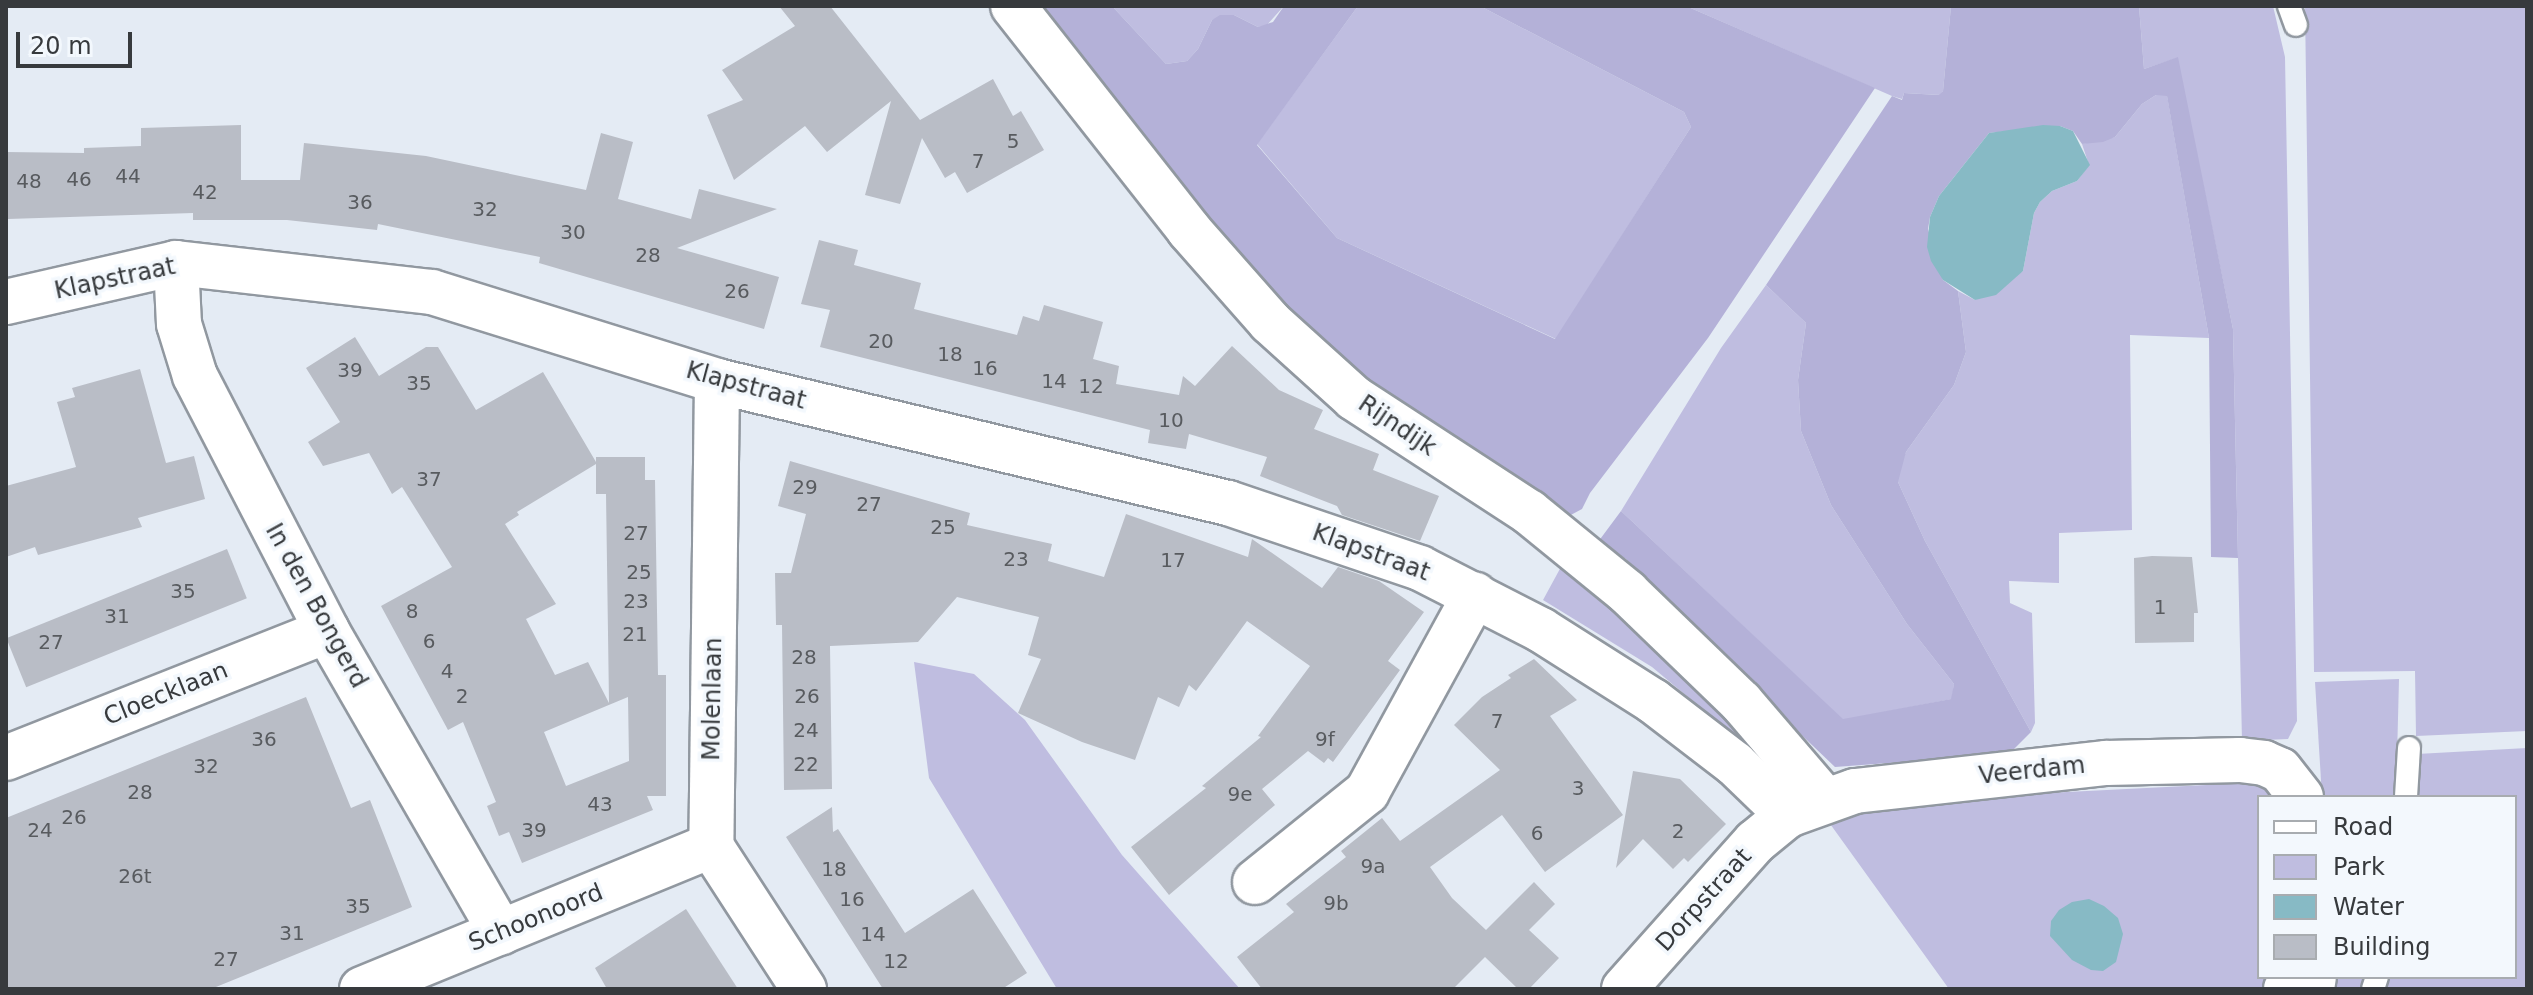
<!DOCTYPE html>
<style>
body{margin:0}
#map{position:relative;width:2533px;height:995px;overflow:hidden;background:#e4ebf4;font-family:"DejaVu Sans",sans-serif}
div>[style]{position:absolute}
.green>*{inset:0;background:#bfbde0}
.forest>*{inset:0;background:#b4b1d8}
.water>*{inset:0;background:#87bac5}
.building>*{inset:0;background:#b9bdc6;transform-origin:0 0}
.roads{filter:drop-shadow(2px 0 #9198a0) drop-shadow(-2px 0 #9198a0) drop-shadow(0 2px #9198a0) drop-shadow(0 -2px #9198a0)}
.lane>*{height:22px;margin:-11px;padding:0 11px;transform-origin:11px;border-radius:11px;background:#fff}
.street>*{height:44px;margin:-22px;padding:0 22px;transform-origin:22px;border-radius:22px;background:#fff}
.secondary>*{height:44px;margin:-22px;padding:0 22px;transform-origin:22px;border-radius:22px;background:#fff}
span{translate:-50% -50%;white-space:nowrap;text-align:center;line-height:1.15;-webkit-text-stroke:7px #f3f8fd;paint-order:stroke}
.number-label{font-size:20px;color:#585b5f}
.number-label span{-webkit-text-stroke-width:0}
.street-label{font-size:24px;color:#373a3d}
.frame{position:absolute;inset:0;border:8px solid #373a3d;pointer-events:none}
.legend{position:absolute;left:2257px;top:795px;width:260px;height:184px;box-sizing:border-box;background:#f3f8fd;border:2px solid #a8acb0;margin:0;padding:10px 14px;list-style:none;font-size:24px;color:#373a3d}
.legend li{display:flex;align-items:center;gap:16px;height:40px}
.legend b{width:40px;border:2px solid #a8acb0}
.scale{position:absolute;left:16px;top:32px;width:116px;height:36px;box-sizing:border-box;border:4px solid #373a3d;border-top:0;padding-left:10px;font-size:24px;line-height:28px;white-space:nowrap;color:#373a3d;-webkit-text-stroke:6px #f3f8fd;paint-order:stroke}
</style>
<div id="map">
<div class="green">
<i style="clip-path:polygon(1112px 6px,1284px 6px,1266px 26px,1258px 27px,1234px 15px,1212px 20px,1198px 49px,1187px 61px,1166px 64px)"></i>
<i style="clip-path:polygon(1358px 6px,1480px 6px,1684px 112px,1691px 127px,1556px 339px,1337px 238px,1257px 144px)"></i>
<i style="clip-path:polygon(1686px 6px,1951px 6px,1943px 91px,1940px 95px,1904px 93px,1902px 99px,1892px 96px)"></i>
<i style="clip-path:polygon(2139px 6px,2273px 6px,2285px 57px,2297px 721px,2288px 739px,2242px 741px,2233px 329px,2177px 58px,2144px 69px)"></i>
<i style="clip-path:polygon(2305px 6px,2527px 6px,2527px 731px,2416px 736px,2415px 671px,2314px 672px)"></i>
<i style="clip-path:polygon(2156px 95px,2167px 95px,2209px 338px,2130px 335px,2132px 530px,2059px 533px,2059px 583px,2009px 581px,2010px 603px,2032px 613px,2035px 723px,2031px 732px,1925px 541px,1898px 482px,1898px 471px,1906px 452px,1954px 385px,1966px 352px,1958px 291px,1975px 300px,2023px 271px,2034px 213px,2040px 202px,2052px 191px,2077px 181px,2089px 165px,2082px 144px,2115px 137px,2142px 104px)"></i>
<i style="clip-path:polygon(1766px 285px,1806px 323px,1798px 380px,1801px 431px,1831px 505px,1907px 624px,1954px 684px,1952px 699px,1843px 720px,1621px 511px,1721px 348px)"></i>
<i style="clip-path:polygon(1568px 554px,1668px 643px,1762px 759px,1652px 667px,1543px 600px)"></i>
<i style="clip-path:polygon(914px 662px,974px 674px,1025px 720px,1122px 855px,1240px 989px,1057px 989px,929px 778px)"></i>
<i style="clip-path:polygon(2399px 679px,2396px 797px,2322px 797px,2315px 682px)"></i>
<i style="clip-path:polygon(2527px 748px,2527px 989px,2383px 989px,2387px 977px,2515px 977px,2515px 797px,2415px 797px,2417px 754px)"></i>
<i style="clip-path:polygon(2266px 782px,2281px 797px,2259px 797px,2259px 977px,2268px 977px,2261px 989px,1949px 989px,1828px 821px,1911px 800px)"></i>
<i style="clip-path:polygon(2328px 977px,2369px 977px,2364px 989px,2327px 989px)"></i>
</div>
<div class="forest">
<i style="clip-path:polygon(1033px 6px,1112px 6px,1166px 64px,1187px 61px,1198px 49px,1212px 20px,1220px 15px,1234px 15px,1258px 27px,1273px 22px,1284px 6px,1358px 6px,1257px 145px,1337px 238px,1555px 339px,1691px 127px,1684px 112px,1480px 6px,1686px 6px,1875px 88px,1708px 338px,1590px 493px,1582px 509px,1567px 517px,1333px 358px,1264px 292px)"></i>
<i style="clip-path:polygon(1951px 6px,2139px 6px,2144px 69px,2178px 57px,2233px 329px,2238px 558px,2211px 557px,2209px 338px,2167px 96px,2156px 95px,2142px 104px,2115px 137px,2103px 142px,2082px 144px,2073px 131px,2060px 126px,1989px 133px,1939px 196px,1930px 217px,1928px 229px,1943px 280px,1958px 291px,1966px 352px,1954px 385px,1906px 452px,1898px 482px,1925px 541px,2031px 732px,2009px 754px,1835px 767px,1652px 592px,1626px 559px,1598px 542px,1621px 511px,1843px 719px,1951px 699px,1954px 684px,1907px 624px,1831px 505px,1801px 431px,1798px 380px,1806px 323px,1766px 285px,1892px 96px,1902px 100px,1904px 93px,1939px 95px,1943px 91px)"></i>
</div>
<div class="water">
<i style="clip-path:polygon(2043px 125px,2060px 126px,2073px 131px,2090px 165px,2077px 181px,2052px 191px,2040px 202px,2034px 213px,2023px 271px,1996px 295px,1975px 300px,1943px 280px,1931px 261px,1927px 247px,1930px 217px,1939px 196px,1989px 133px)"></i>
<i style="clip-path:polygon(2089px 899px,2104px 906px,2118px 918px,2123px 934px,2116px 962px,2103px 971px,2091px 970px,2072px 960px,2050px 936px,2051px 921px,2059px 910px,2072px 902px)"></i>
</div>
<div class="building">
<i style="clip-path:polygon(779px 6px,830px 6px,920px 120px,993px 79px,1013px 116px,1021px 111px,1044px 150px,967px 193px,955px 172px,945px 178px,922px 138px,900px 204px,865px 195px,891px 101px,827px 152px,805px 126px,734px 180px,707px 115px,743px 100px,722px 70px,795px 26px)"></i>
<i style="clip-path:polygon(241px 125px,241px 180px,300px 180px,304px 143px,426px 156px,586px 190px,601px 133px,633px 142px,618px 199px,691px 219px,699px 189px,777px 209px,677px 248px,779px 277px,764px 329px,539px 263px,540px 257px,378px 224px,377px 230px,287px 220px,193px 220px,193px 213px,8px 219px,6px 152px,84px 153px,84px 148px,141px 146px,141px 128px)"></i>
<i style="clip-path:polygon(819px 240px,858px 250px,854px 265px,921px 283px,914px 309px,1017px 335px,1023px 316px,1039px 321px,1044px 305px,1103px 322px,1093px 359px,1119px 366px,1116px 384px,1179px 395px,1183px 376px,1195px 386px,1232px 346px,1279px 390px,1323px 410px,1314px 429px,1379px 454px,1373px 470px,1439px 496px,1420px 541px,1342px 515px,1337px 506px,1260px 476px,1267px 457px,1189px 434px,1186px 449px,1148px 443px,1150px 430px,820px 347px,830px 310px,801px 304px)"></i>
<i style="clip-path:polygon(evenodd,355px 337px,379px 376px,426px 347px,438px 347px,476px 410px,543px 372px,596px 462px,596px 457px,645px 457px,645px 480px,655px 480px,658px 675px,666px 675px,666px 796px,647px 796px,653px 810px,522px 863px,509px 832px,499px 836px,487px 806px,496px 802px,463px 722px,448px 730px,381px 606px,452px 567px,402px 487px,392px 494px,369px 453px,323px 466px,308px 442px,340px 422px,306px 368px,355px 337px,596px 464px,596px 494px,606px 494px,609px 703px,588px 662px,555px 675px,526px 619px,556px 604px,505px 524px,519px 515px,517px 512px,596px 464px,355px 337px,628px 697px,629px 761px,566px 786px,544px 732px,628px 697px)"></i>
<i style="clip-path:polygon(140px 369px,166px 463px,194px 456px,205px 499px,138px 518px,142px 527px,38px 555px,35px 547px,6px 557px,6px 486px,76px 467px,57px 402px,75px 397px,72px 388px)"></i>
<i style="clip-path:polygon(790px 461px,970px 513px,967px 525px,1052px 544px,1048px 561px,1104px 577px,1126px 514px,1248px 557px,1252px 539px,1322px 588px,1338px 567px,1379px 581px,1424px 612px,1388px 661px,1400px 670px,1333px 762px,1328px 758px,1324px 763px,1308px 751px,1262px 789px,1275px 805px,1169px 895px,1131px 847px,1206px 788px,1202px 786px,1261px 737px,1258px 736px,1310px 666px,1247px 621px,1196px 691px,1189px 685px,1179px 707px,1158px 697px,1135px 760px,1082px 742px,1018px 713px,1041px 659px,1028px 655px,1039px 617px,957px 597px,918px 642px,830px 646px,832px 789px,784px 790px,782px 625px,776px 625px,775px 573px,791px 573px,806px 514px,778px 506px)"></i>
<i style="left:227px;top:549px;width:53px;height:238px;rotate:68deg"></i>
<i style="clip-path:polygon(2152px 556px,2192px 557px,2198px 613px,2194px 613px,2194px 642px,2135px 643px,2134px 558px)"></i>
<i style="clip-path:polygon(1534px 659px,1577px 700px,1550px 716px,1623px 815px,1545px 872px,1502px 815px,1430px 867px,1452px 898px,1486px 930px,1534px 882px,1555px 904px,1529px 930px,1559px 958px,1529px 989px,1518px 989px,1485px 957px,1453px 989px,1262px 989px,1237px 957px,1294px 912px,1286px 904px,1346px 857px,1341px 851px,1382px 818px,1400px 841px,1500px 770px,1454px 725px,1482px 697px,1511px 678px,1508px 675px)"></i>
<i style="clip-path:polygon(306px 697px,351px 808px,370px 800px,412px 907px,211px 989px,6px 989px,6px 818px)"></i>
<i style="clip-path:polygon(1633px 771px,1680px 779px,1726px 824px,1688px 862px,1684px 858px,1673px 869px,1643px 839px,1616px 868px)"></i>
<i style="clip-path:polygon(832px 807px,833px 832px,838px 829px,905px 933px,973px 889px,1027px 973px,1002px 989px,883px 989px,786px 837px)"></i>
<i style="clip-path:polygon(686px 909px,738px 989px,607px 989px,595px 968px)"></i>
</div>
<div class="roads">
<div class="lane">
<i style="left:2289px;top:6px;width:20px;rotate:70deg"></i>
<i style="left:2406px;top:797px;width:49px;rotate:-86.5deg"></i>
<i style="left:2373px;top:989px;width:13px;rotate:-72deg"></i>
</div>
<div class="street">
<i style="left:176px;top:263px;width:61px;rotate:87.2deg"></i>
<i style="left:179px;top:324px;width:54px;rotate:72.9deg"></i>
<i style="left:195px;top:376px;width:287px;rotate:62.6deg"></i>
<i style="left:327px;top:631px;width:348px;rotate:60deg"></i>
<i style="left:6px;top:302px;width:174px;rotate:-12.9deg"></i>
<i style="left:176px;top:263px;width:258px;rotate:6.5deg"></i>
<i style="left:432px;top:292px;width:299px;rotate:17.3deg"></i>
<i style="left:717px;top:381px;width:525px;rotate:13.43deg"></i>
<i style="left:1228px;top:503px;width:203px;rotate:18.7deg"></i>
<i style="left:1420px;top:568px;width:136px;rotate:27.1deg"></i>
<i style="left:1541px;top:630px;width:133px;rotate:32.4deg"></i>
<i style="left:1653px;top:701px;width:103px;rotate:37.5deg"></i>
<i style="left:1735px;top:764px;width:74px;rotate:43.9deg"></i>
<i style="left:717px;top:381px;width:465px;rotate:90.7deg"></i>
<i style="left:711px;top:846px;width:171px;rotate:57deg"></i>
<i style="left:6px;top:758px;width:345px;rotate:-21.6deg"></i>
<i style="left:1255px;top:882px;width:144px;rotate:-38.8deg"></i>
<i style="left:1367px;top:792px;width:225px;rotate:-61.3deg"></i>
<i style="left:362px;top:989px;width:377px;rotate:-22.3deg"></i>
<i style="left:2286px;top:989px;width:14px;rotate:-56deg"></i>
</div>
<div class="secondary">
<i style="left:1013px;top:6px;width:285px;rotate:51.8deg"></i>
<i style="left:1189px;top:230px;width:123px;rotate:48.6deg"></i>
<i style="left:1270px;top:322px;width:113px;rotate:42.1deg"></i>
<i style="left:1354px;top:398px;width:209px;rotate:33.1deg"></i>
<i style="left:1529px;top:512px;width:127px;rotate:39.2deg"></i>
<i style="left:1627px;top:592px;width:158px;rotate:44deg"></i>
<i style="left:1741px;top:702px;width:129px;rotate:49.4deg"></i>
<i style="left:1624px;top:989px;width:197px;rotate:-48.3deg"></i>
<i style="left:1755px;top:842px;width:43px;rotate:-39.3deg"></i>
<i style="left:1788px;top:815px;width:71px;rotate:-19.7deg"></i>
<i style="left:1855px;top:791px;width:253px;rotate:-6.4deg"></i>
<i style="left:2106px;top:763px;width:134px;rotate:-1.3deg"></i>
<i style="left:2240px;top:760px;width:24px;rotate:7deg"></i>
<i style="left:2264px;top:763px;width:17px;rotate:24deg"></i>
<i style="left:2280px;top:770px;width:34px;rotate:52deg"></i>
<i style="left:2312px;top:989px;width:12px;rotate:-81deg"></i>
</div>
</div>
<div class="number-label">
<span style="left:1013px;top:141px">5</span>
<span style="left:978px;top:161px">7</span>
<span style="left:128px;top:176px">44</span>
<span style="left:79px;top:179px">46</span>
<span style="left:29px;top:181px">48</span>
<span style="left:205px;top:192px">42</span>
<span style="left:360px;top:202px">36</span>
<span style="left:485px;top:209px">32</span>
<span style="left:573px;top:232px">30</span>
<span style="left:648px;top:255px">28</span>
<span style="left:737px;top:291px">26</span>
<span style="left:881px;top:341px">20</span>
<span style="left:950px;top:354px">18</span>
<span style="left:985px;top:368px">16</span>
<span style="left:350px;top:370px">39</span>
<span style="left:1054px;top:381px">14</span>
<span style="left:419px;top:383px">35</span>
<span style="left:1091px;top:386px">12</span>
<span style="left:1171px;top:420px">10</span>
<span style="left:429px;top:479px">37</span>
<span style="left:805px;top:487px">29</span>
<span style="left:869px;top:504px">27</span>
<span style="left:943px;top:527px">25</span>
<span style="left:636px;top:533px">27</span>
<span style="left:1016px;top:559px">23</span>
<span style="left:1173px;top:560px">17</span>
<span style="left:639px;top:572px">25</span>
<span style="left:183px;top:591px">35</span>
<span style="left:636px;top:601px">23</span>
<span style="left:2160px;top:607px">1</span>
<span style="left:412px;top:611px">8</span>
<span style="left:117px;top:616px">31</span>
<span style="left:635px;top:634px">21</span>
<span style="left:429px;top:641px">6</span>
<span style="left:51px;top:642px">27</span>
<span style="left:804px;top:657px">28</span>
<span style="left:447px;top:671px">4</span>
<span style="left:462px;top:696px">2</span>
<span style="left:807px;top:696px">26</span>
<span style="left:1497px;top:721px">7</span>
<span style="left:806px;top:730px">24</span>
<span style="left:264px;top:739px">36</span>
<span style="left:1325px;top:739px">9f</span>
<span style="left:806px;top:764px">22</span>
<span style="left:206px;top:766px">32</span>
<span style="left:1578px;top:788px">3</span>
<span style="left:140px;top:792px">28</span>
<span style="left:1240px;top:794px">9e</span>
<span style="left:600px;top:804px">43</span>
<span style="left:74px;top:817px">26</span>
<span style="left:40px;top:830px">24</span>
<span style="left:534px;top:830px">39</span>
<span style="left:1678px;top:831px">2</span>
<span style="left:1537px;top:833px">6</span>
<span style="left:1373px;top:866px">9a</span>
<span style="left:834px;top:869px">18</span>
<span style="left:135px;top:876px">26t</span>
<span style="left:852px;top:899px">16</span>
<span style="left:1336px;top:903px">9b</span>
<span style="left:358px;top:906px">35</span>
<span style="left:292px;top:933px">31</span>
<span style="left:873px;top:934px">14</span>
<span style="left:226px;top:959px">27</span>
<span style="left:896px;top:961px">12</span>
</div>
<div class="street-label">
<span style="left:115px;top:279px;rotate:-12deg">Klapstraat</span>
<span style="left:746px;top:386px;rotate:15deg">Klapstraat</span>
<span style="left:1397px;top:426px;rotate:34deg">Rijndijk</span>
<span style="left:1371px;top:553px;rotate:20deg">Klapstraat</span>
<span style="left:316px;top:606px;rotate:61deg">In den Bongerd</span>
<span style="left:166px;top:694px;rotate:-22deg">Cloecklaan</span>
<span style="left:713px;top:699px;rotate:-89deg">Molenlaan</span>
<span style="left:2032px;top:771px;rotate:-6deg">Veerdam</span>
<span style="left:1704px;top:900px;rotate:-48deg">Dorpstraat</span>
<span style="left:536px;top:918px;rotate:-22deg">Schoonoord</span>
</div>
<div class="frame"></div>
<ul class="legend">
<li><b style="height:10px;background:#fff"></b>Road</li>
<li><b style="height:22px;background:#bfbde0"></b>Park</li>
<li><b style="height:22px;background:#87bac5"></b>Water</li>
<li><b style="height:22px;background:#b9bdc6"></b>Building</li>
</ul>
<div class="scale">20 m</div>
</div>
